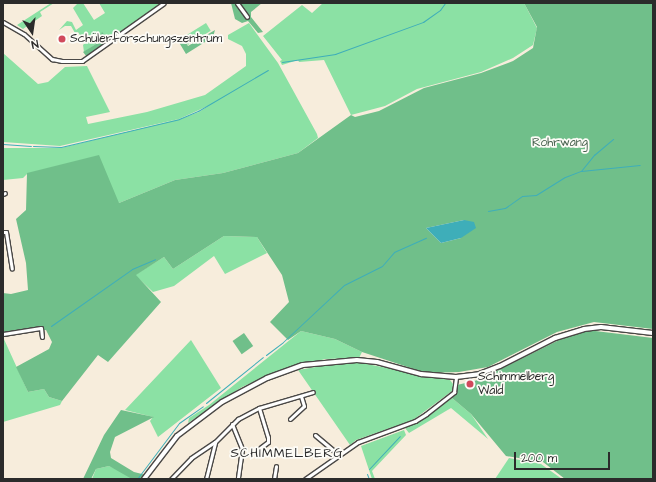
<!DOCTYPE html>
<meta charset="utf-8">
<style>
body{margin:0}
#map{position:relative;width:656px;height:482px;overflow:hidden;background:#f7eddc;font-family:"Architects Daughter",sans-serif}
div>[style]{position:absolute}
.green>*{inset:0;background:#8be1a4;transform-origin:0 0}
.forest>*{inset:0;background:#70bf8a;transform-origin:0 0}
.water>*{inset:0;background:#3eaeb9}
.stream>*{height:1px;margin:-0.5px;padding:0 0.5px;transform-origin:0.5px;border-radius:0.5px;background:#3eaeb9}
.roads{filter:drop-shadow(1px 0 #4a4846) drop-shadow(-1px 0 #4a4846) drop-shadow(0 1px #4a4846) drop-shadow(0 -1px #4a4846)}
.street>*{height:3px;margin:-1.5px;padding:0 1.5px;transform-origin:1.5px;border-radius:1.5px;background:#fff}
.secondary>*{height:4px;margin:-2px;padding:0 2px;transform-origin:2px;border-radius:2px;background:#fff}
.dots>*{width:11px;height:11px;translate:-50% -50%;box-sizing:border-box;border:2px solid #fdfcf7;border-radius:50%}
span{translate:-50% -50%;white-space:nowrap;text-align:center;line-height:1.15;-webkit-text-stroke:3.5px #fdfcf7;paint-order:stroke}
.poi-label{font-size:12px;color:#2b2b2b}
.left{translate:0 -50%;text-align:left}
.park-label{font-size:12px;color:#48624f}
.neighbourhood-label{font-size:13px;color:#2b2b2b;letter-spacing:1px}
.frame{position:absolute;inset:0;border:4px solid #2b2b2b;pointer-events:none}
.north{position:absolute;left:12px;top:12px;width:40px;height:40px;-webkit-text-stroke:3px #fdfcf7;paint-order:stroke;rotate:167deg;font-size:11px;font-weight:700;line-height:16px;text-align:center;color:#2b2b2b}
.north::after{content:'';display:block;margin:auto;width:14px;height:18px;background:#2b2b2b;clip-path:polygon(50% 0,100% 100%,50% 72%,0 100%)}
.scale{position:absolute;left:514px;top:452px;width:96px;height:18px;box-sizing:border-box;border:2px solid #2b2b2b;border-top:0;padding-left:5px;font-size:12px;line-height:14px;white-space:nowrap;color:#2b2b2b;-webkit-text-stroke:3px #fdfcf7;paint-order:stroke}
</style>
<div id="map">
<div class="green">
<i style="clip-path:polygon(51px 3px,54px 3px,40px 12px,42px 16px,23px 29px,17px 25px)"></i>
<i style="clip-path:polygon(78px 3px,83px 3px,94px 20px,105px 13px,99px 3px,162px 3px,110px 41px,102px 33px,96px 44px,84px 52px,83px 45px,85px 43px,78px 32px,75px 33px,71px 26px,65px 26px,59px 30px,67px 21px,72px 22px,76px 30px,83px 25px,73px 8px)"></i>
<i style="clip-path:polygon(323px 3px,524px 3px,537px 28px,533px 45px,513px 58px,481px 72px,417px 89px,385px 106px,351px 115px,324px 60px,299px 62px,298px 60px,282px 65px,280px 61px,282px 60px,263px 36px,302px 5px,312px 13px)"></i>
<i style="left:206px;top:23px;width:9px;height:27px;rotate:58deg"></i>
<i style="clip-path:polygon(249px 23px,278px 63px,317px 134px,318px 138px,298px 153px,223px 173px,175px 180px,119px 203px,28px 173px,23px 178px,3px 180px,3px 148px,61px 148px,180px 119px,199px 112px,210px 105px,179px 119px,60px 146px,3px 142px,3px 53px,38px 84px,48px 82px,65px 67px,87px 66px,110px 112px,86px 117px,88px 124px,147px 112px,205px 95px,246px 66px,246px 54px,242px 46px,228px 39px,228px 35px)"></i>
<i style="clip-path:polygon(224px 236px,257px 237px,267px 253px,225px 274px,214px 256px,174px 286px,153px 292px,135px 275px,164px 257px,173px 269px)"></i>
<i style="clip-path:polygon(301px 331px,335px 339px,362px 352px,359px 358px,325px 359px,269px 375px,242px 387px,188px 423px,189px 418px,209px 405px)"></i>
<i style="clip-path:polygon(3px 337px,28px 392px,44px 389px,49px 397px,62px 401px,60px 405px,3px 422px)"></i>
<i style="clip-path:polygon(191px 340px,221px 388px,158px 437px,150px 421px,153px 417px,125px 410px)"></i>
<i style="clip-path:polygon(351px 361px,450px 380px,453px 384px,452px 391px,413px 420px,356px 440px,350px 445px,298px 370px)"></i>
<i style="clip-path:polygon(452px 398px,471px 414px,488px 439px,451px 408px,409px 433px,405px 428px,425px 418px)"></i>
<i style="clip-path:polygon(404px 430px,406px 435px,372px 471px,375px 479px,372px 479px,361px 446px)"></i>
<i style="clip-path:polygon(509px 458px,541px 464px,562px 479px,495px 479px)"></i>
<i style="clip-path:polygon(109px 466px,133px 477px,132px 479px,92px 479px,96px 469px)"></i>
</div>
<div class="forest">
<i style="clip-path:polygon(231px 3px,262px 3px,251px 12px,251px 17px,263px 32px,258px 33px,248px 21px,242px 23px,235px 19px)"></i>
<i style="clip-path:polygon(evenodd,524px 3px,653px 3px,653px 329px,594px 322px,557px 332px,488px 367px,459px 372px,426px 373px,362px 352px,335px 339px,301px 331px,288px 340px,270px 322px,289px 302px,282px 275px,257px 237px,224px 236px,173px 269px,164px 257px,136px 275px,161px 302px,108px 362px,98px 355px,62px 401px,49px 397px,44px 389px,28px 392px,16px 367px,49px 349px,52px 342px,46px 330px,3px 335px,3px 293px,11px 294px,28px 290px,26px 263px,16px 219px,26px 210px,27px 173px,99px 155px,119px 203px,175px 180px,223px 173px,298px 153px,351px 115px,355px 117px,379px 111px,424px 88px,481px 73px,513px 61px,533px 48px,537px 27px,524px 3px,464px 220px,461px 238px,441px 243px,426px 228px,464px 220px)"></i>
<i style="clip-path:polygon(215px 30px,213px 37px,186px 54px,177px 39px,183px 38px,188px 46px)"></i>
<i style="clip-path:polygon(102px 32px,110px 41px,87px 57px,83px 52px,96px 44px)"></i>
<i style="clip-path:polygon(587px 330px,653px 338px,653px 479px,565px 479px,543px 462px,506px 456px,471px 414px,452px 398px,457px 385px,478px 380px,559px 340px)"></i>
<i style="left:244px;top:333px;width:16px;height:14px;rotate:55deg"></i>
<i style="clip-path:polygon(121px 410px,154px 417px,115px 437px,110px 452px,111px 458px,134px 472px,146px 475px,144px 479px,132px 479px,109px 466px,96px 469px,91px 479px,83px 479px,104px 435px)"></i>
</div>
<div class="water">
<i style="clip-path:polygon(464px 220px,474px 222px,476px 228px,461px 238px,441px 243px,426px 228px)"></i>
</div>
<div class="stream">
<i style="left:282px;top:62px;width:54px;rotate:-8.6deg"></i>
<i style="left:335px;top:54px;width:94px;rotate:-20deg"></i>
<i style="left:423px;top:22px;width:21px;rotate:-35deg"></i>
<i style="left:440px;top:10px;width:9px;rotate:-54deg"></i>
<i style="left:3px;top:144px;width:28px;rotate:4deg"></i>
<i style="left:33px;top:146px;width:28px;rotate:2deg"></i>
<i style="left:61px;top:147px;width:121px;rotate:-13.3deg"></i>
<i style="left:179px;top:119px;width:21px;rotate:-23deg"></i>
<i style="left:198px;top:111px;width:81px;rotate:-30.4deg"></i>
<i style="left:581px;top:171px;width:21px;rotate:-51deg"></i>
<i style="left:594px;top:155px;width:25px;rotate:-40deg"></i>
<i style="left:488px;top:211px;width:17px;rotate:-10deg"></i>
<i style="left:505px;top:208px;width:21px;rotate:-35deg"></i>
<i style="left:522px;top:196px;width:14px;rotate:-4deg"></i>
<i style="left:536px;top:195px;width:34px;rotate:-32deg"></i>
<i style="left:565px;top:177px;width:17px;rotate:-21deg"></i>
<i style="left:581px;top:171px;width:59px;rotate:-5.8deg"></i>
<i style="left:51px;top:326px;width:99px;rotate:-35.1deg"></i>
<i style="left:132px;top:269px;width:25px;rotate:-23deg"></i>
<i style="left:266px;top:355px;width:21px;rotate:-37deg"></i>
<i style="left:283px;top:342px;width:83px;rotate:-43.1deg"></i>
<i style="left:344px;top:285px;width:42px;rotate:-26.6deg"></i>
<i style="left:382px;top:266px;width:18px;rotate:-49deg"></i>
<i style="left:394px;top:252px;width:35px;rotate:-24deg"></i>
<i style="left:206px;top:403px;width:73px;rotate:-38.9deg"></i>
<i style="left:369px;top:469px;width:45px;rotate:-46.8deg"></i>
<i style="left:367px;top:474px;width:5px;rotate:68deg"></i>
<i style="left:137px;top:479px;width:70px;rotate:-53.1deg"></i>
<i style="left:179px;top:423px;width:29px;rotate:-35deg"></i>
</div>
<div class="roads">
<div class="street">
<i style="left:237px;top:3px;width:17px;rotate:54deg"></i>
<i style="left:3px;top:22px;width:24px;rotate:30deg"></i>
<i style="left:24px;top:34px;width:38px;rotate:42deg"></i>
<i style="left:52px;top:59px;width:10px;rotate:11deg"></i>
<i style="left:62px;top:61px;width:20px"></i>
<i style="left:82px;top:61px;width:100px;rotate:-35.3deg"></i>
<i style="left:3px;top:194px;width:2px;rotate:-27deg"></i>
<i style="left:3px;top:232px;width:3px"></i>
<i style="left:6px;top:232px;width:37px;rotate:81deg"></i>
<i style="left:3px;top:334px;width:38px;rotate:-9deg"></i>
<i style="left:41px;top:328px;width:9px;rotate:84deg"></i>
<i style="left:259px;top:408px;width:30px;rotate:73deg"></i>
<i style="left:268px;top:437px;width:5px;rotate:90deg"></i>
<i style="left:268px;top:442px;width:10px;rotate:143deg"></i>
<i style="left:290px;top:419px;width:19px;rotate:-43deg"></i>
<i style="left:304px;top:406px;width:10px;rotate:-107deg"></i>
<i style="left:232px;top:424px;width:27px;rotate:68deg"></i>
<i style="left:242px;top:449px;width:30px;rotate:98deg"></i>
<i style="left:315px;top:435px;width:31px;rotate:40deg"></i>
<i style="left:171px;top:479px;width:29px;rotate:-46deg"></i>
<i style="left:191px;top:458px;width:29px;rotate:-34deg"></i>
<i style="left:215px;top:442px;width:33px;rotate:-45deg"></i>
<i style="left:238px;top:419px;width:24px;rotate:-28deg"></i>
<i style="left:259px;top:408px;width:56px;rotate:-16.5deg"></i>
<i style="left:206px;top:479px;width:38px;rotate:-76deg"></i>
<i style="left:274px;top:479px;width:13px;rotate:-81deg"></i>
<i style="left:305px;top:479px;width:65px;rotate:-34.9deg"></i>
<i style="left:358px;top:442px;width:61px;rotate:-20.2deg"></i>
<i style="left:415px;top:421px;width:13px;rotate:-32deg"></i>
<i style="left:426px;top:414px;width:36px;rotate:-38deg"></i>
<i style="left:454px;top:392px;width:15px;rotate:-82deg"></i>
</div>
<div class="secondary">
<i style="left:144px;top:479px;width:54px;rotate:-52.5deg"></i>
<i style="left:177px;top:436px;width:56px;rotate:-37.1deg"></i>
<i style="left:222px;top:402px;width:51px;rotate:-28.1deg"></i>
<i style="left:267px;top:378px;width:38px;rotate:-20deg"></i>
<i style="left:303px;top:365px;width:54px;rotate:-5.3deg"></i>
<i style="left:357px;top:360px;width:20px;rotate:6deg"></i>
<i style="left:377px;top:362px;width:46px;rotate:15.3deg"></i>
<i style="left:421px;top:374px;width:35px;rotate:5deg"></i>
<i style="left:456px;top:377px;width:23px;rotate:-7deg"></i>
<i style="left:479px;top:374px;width:22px;rotate:-21deg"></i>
<i style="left:500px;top:366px;width:62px;rotate:-27deg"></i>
<i style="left:555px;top:338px;width:30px;rotate:-17deg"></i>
<i style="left:584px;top:329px;width:17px;rotate:-7deg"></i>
<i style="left:601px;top:327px;width:52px;rotate:6.6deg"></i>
</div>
</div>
<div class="dots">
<i style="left:62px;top:39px;background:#d1495b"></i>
<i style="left:470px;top:384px;background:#d1495b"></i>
</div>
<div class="poi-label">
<span class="left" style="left:70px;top:39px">Schülerforschungszentrum</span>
<span class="left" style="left:478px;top:384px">Schimmelberg<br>Wald</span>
</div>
<div class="park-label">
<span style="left:560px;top:143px">Rohrwang</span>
</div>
<div class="neighbourhood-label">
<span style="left:287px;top:453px">SCHIMMELBERG</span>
</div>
<div class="frame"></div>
<div class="north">N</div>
<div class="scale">200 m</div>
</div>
